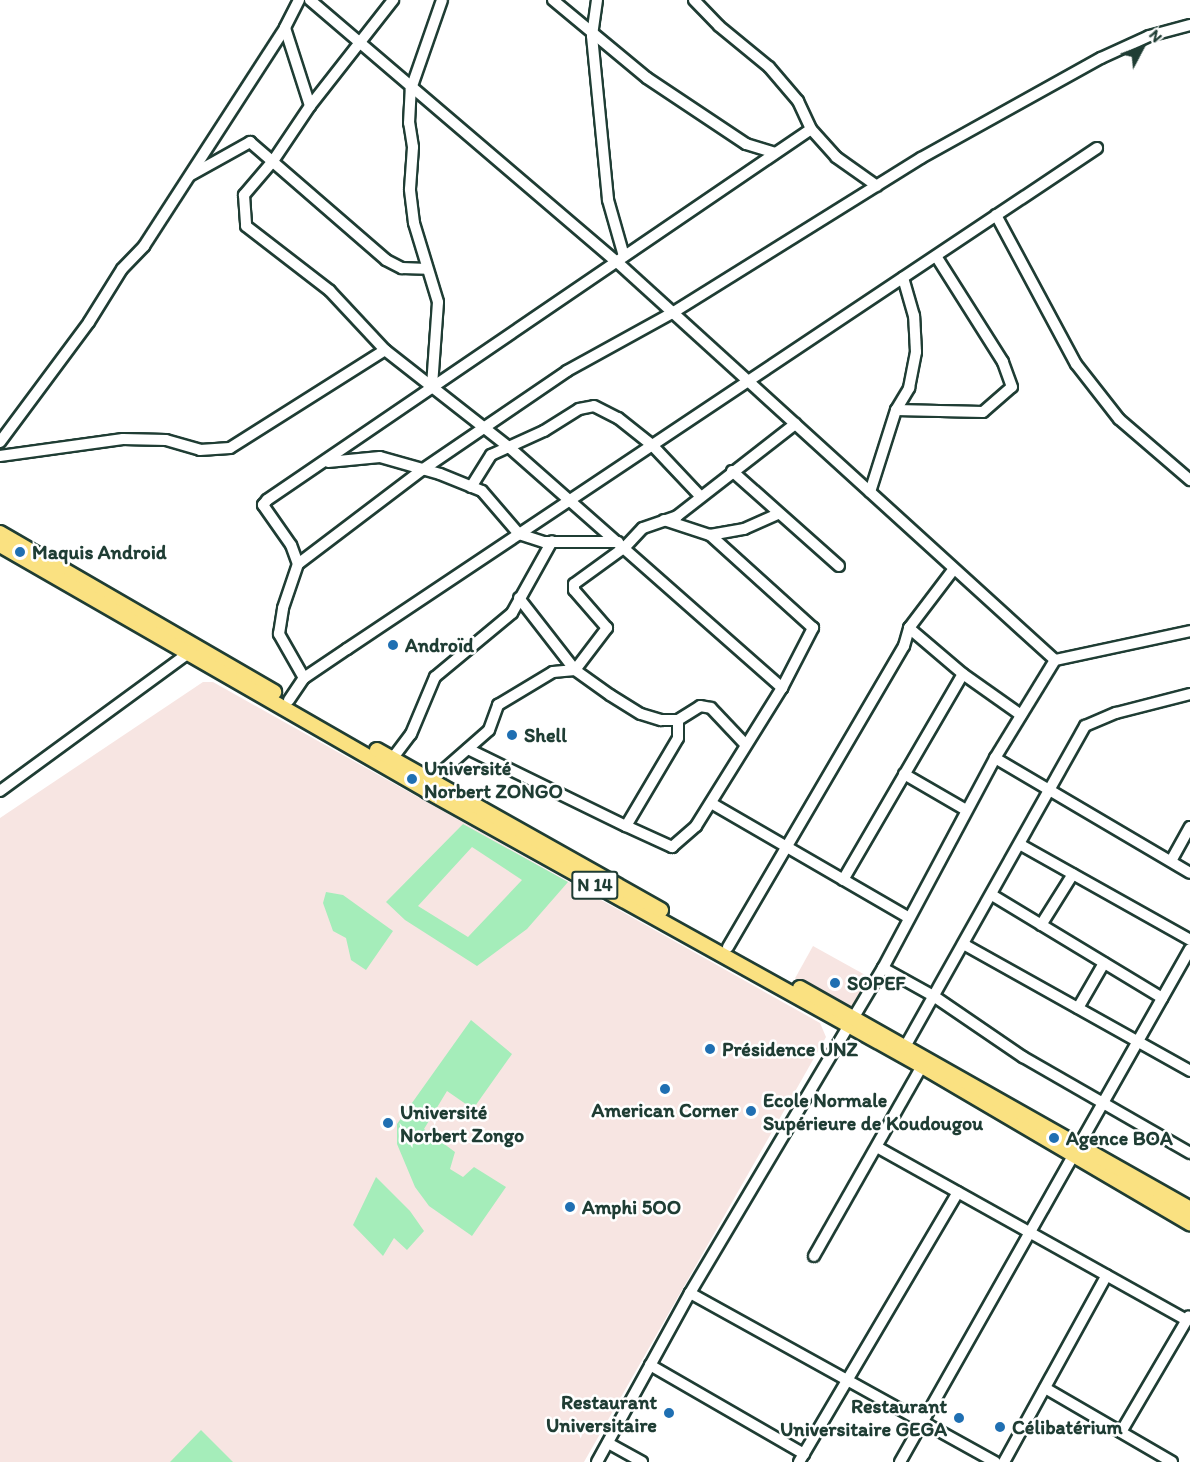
<!DOCTYPE html>
<meta charset="utf-8">
<style>
body{margin:0}
#map{position:relative;width:1190px;height:1462px;overflow:hidden;background:#fff;font-family:Itim,sans-serif}
div>[style]{position:absolute}
.built>*{inset:0;background:#f7e5e2;transform-origin:0 0}
.green>*{inset:0;background:#a5edba}
.roads{filter:drop-shadow(2px 0 #1f3d34) drop-shadow(-2px 0 #1f3d34) drop-shadow(0 2px #1f3d34) drop-shadow(0 -2px #1f3d34)}
.minor>*{height:10px;margin:-5px;padding:0 5px;transform-origin:5px;border-radius:5px;background:#fff}
.major>*{height:14px;margin:-7px;padding:0 7px;transform-origin:7px;border-radius:7px;background:#fae181}
.dots>*{width:16px;height:16px;translate:-50% -50%;box-sizing:border-box;border:3px solid #fff;border-radius:50%}
span{translate:-50% -50%;white-space:nowrap;text-align:center;line-height:1.15;-webkit-text-stroke:5px #fff;paint-order:stroke}
.shield-label span{padding:2px 4px;background:#fff;border:2px solid;border-radius:4px;-webkit-text-stroke-width:0}
.shield-label{font-size:18px;color:#1f3d34;font-weight:700}
.poi-label{font-size:20px;color:#1f3d34;font-weight:700}
.left{translate:0 -50%;text-align:left}
.right{translate:-100% -50%;text-align:right}
.north{position:absolute;left:1112px;top:18px;width:60px;height:60px;-webkit-text-stroke:4px #fff;paint-order:stroke;rotate:49deg;font-size:16px;font-weight:700;line-height:24px;text-align:center;color:#1f3d34}
.north::after{content:'';display:block;margin:auto;width:21px;height:27px;background:#1f3d34;clip-path:polygon(50% 0,100% 100%,50% 72%,0 100%)}
</style>
<div id="map">
<div class="built">
<i style="clip-path:polygon(203px 682px,213px 682px,820px 1023px,826px 1037px,584px 1462px,0 1462px,0 818px)"></i>
<i style="left:813px;top:946px;width:68px;height:37px;rotate:29deg"></i>
</div>
<div class="green">
<i style="clip-path:polygon(evenodd,463px 824px,568px 882px,527px 929px,477px 966px,405px 920px,386px 902px,463px 824px,472px 847px,522px 880px,468px 937px,418px 906px,472px 847px)"></i>
<i style="clip-path:polygon(326px 892px,343px 895px,393px 931px,366px 970px,351px 960px,346px 938px,333px 931px,323px 903px)"></i>
<i style="clip-path:polygon(471px 1020px,512px 1054px,473px 1109px,447px 1091px,424px 1129px,455px 1152px,450px 1169px,463px 1177px,474px 1167px,506px 1187px,472px 1236px,429px 1206px,415px 1187px,397px 1144px,397px 1124px)"></i>
<i style="clip-path:polygon(376px 1177px,410px 1211px,424px 1231px,407px 1250px,394px 1238px,383px 1256px,353px 1225px)"></i>
<i style="clip-path:polygon(201px 1430px,233px 1462px,170px 1462px)"></i>
</div>
<div class="roads">
<div class="minor">
<i style="left:299px;top:0;width:31px;rotate:117deg"></i>
<i style="left:285px;top:28px;width:82px;rotate:72.2deg"></i>
<i style="left:310px;top:106px;width:66px;rotate:123.9deg"></i>
<i style="left:273px;top:161px;width:45px;rotate:130.5deg"></i>
<i style="left:244px;top:195px;width:31px;rotate:86deg"></i>
<i style="left:246px;top:226px;width:106px;rotate:37.7deg"></i>
<i style="left:330px;top:291px;width:81px;rotate:47deg"></i>
<i style="left:385px;top:350px;width:159px;rotate:38.1deg"></i>
<i style="left:510px;top:448px;width:363px;rotate:41.4deg"></i>
<i style="left:310px;top:0;width:402px;rotate:40.5deg"></i>
<i style="left:616px;top:261px;width:593px;rotate:42.27deg"></i>
<i style="left:553px;top:0;width:122px;rotate:39.7deg"></i>
<i style="left:647px;top:78px;width:119px;rotate:33.7deg"></i>
<i style="left:746px;top:144px;width:30px;rotate:17deg"></i>
<i style="left:597px;top:0;width:36px;rotate:98deg"></i>
<i style="left:592px;top:36px;width:165px;rotate:84.4deg"></i>
<i style="left:608px;top:200px;width:58px;rotate:74.1deg"></i>
<i style="left:694px;top:0;width:36px;rotate:46deg"></i>
<i style="left:719px;top:26px;width:65px;rotate:39.4deg"></i>
<i style="left:769px;top:67px;width:45px;rotate:49.5deg"></i>
<i style="left:798px;top:101px;width:31px;rotate:65deg"></i>
<i style="left:811px;top:129px;width:38px;rotate:48deg"></i>
<i style="left:836px;top:157px;width:50px;rotate:35.3deg"></i>
<i style="left:310px;top:106px;width:135px;rotate:-51.9deg"></i>
<i style="left:191px;top:175px;width:68px;rotate:-29.2deg"></i>
<i style="left:250px;top:142px;width:180px;rotate:40.9deg"></i>
<i style="left:386px;top:260px;width:18px;rotate:27deg"></i>
<i style="left:402px;top:268px;width:25px;rotate:2deg"></i>
<i style="left:996px;top:215px;width:169px;rotate:61.8deg"></i>
<i style="left:1076px;top:364px;width:70px;rotate:52deg"></i>
<i style="left:1119px;top:419px;width:94px;rotate:40.7deg"></i>
<i style="left:432px;top:386px;width:84px;rotate:-85.9deg"></i>
<i style="left:438px;top:302px;width:83px;rotate:-106.9deg"></i>
<i style="left:414px;top:223px;width:34px;rotate:-97deg"></i>
<i style="left:410px;top:189px;width:42px;rotate:-85.9deg"></i>
<i style="left:413px;top:147px;width:24px;rotate:-99deg"></i>
<i style="left:409px;top:123px;width:34px;rotate:-87deg"></i>
<i style="left:411px;top:89px;width:94px;rotate:-70.8deg"></i>
<i style="left:896px;top:410px;width:87px;rotate:1.3deg"></i>
<i style="left:983px;top:412px;width:38px;rotate:-41deg"></i>
<i style="left:1012px;top:387px;width:27px;rotate:-110deg"></i>
<i style="left:1003px;top:362px;width:125px;rotate:-122.3deg"></i>
<i style="left:0;top:442px;width:149px;rotate:-53.4deg"></i>
<i style="left:89px;top:322px;width:62px;rotate:-58.1deg"></i>
<i style="left:122px;top:269px;width:32px;rotate:-46deg"></i>
<i style="left:144px;top:246px;width:260px;rotate:-57.1deg"></i>
<i style="left:0;top:456px;width:124px;rotate:-7.9deg"></i>
<i style="left:123px;top:439px;width:43px;rotate:1.3deg"></i>
<i style="left:166px;top:440px;width:35px;rotate:16deg"></i>
<i style="left:200px;top:450px;width:30px;rotate:-4deg"></i>
<i style="left:230px;top:448px;width:183px;rotate:-32.3deg"></i>
<i style="left:328px;top:462px;width:52px;rotate:-5.5deg"></i>
<i style="left:380px;top:457px;width:62px;rotate:15.8deg"></i>
<i style="left:440px;top:474px;width:45px;rotate:22deg"></i>
<i style="left:482px;top:491px;width:57px;rotate:49.3deg"></i>
<i style="left:519px;top:534px;width:26px;rotate:18deg"></i>
<i style="left:544px;top:542px;width:74px"></i>
<i style="left:732px;top:471px;width:143px;rotate:41.6deg"></i>
<i style="left:471px;top:487px;width:38px;rotate:-58deg"></i>
<i style="left:491px;top:455px;width:58px;rotate:-24.4deg"></i>
<i style="left:544px;top:431px;width:41px;rotate:-32.2deg"></i>
<i style="left:579px;top:409px;width:15px;rotate:-11deg"></i>
<i style="left:594px;top:406px;width:27px;rotate:27deg"></i>
<i style="left:618px;top:418px;width:43px;rotate:38.5deg"></i>
<i style="left:652px;top:445px;width:71px;rotate:46.7deg"></i>
<i style="left:870px;top:492px;width:86px;rotate:-72.4deg"></i>
<i style="left:896px;top:410px;width:26px;rotate:-59deg"></i>
<i style="left:909px;top:388px;width:37px;rotate:-79deg"></i>
<i style="left:916px;top:352px;width:36px;rotate:-93deg"></i>
<i style="left:914px;top:316px;width:40px;rotate:-106deg"></i>
<i style="left:664px;top:520px;width:48px;rotate:18.1deg"></i>
<i style="left:710px;top:535px;width:35px;rotate:-10deg"></i>
<i style="left:744px;top:529px;width:37px;rotate:-24deg"></i>
<i style="left:298px;top:564px;width:156px;rotate:-37.2deg"></i>
<i style="left:422px;top:470px;width:176px;rotate:-34.3deg"></i>
<i style="left:567px;top:371px;width:120px;rotate:-28.9deg"></i>
<i style="left:672px;top:313px;width:293px;rotate:-31.9deg"></i>
<i style="left:921px;top:158px;width:206px;rotate:-29.1deg"></i>
<i style="left:1101px;top:58px;width:53px;rotate:-24.6deg"></i>
<i style="left:1149px;top:36px;width:42px;rotate:-15deg"></i>
<i style="left:519px;top:598px;width:91px;rotate:52.1deg"></i>
<i style="left:575px;top:670px;width:43px;rotate:35.5deg"></i>
<i style="left:610px;top:695px;width:36px;rotate:32deg"></i>
<i style="left:641px;top:714px;width:21px;rotate:17deg"></i>
<i style="left:661px;top:720px;width:17px"></i>
<i style="left:678px;top:720px;width:26px;rotate:-32deg"></i>
<i style="left:700px;top:706px;width:11px;rotate:10deg"></i>
<i style="left:711px;top:708px;width:50px;rotate:46.6deg"></i>
<i style="left:909px;top:628px;width:73px;rotate:-52.8deg"></i>
<i style="left:304px;top:678px;width:51px;rotate:-119.6deg"></i>
<i style="left:279px;top:634px;width:26px;rotate:-81deg"></i>
<i style="left:283px;top:608px;width:46px;rotate:-71.2deg"></i>
<i style="left:298px;top:564px;width:20px;rotate:-110deg"></i>
<i style="left:291px;top:545px;width:49px;rotate:-125deg"></i>
<i style="left:263px;top:505px;width:6px;rotate:-51deg"></i>
<i style="left:267px;top:500px;width:658px;rotate:-34.29deg"></i>
<i style="left:289px;top:700px;width:27px;rotate:-56deg"></i>
<i style="left:304px;top:678px;width:52px;rotate:-34deg"></i>
<i style="left:347px;top:649px;width:902px;rotate:-33.74deg"></i>
<i style="left:468px;top:749px;width:176px;rotate:26deg"></i>
<i style="left:626px;top:826px;width:102px;rotate:-59.4deg"></i>
<i style="left:678px;top:738px;width:18px;rotate:-90deg"></i>
<i style="left:995px;top:758px;width:226px;rotate:30.5deg"></i>
<i style="left:392px;top:759px;width:31px;rotate:-53deg"></i>
<i style="left:411px;top:734px;width:62px;rotate:-67.2deg"></i>
<i style="left:435px;top:677px;width:100px;rotate:-39.7deg"></i>
<i style="left:512px;top:613px;width:82px;rotate:-60.9deg"></i>
<i style="left:904px;top:774px;width:72px;rotate:30.1deg"></i>
<i style="left:431px;top:781px;width:77px;rotate:-41.3deg"></i>
<i style="left:489px;top:730px;width:27px;rotate:-70deg"></i>
<i style="left:498px;top:705px;width:64px;rotate:-31deg"></i>
<i style="left:553px;top:672px;width:22px;rotate:-5deg"></i>
<i style="left:575px;top:670px;width:53px;rotate:-52.7deg"></i>
<i style="left:607px;top:628px;width:50px;rotate:-131deg"></i>
<i style="left:574px;top:590px;width:6px;rotate:-90deg"></i>
<i style="left:574px;top:584px;width:63px;rotate:-36deg"></i>
<i style="left:625px;top:547px;width:26px;rotate:-47deg"></i>
<i style="left:643px;top:528px;width:36px;rotate:-19deg"></i>
<i style="left:677px;top:516px;width:150px;rotate:-37.9deg"></i>
<i style="left:0;top:791px;width:240px;rotate:-36.2deg"></i>
<i style="left:711px;top:803px;width:228px;rotate:30.1deg"></i>
<i style="left:626px;top:826px;width:51px;rotate:24.5deg"></i>
<i style="left:672px;top:847px;width:32px;rotate:-41deg"></i>
<i style="left:696px;top:826px;width:163px;rotate:-58.1deg"></i>
<i style="left:782px;top:688px;width:68px;rotate:-62.7deg"></i>
<i style="left:813px;top:628px;width:139px;rotate:-137.9deg"></i>
<i style="left:1021px;top:845px;width:194px;rotate:29.3deg"></i>
<i style="left:1171px;top:861px;width:39px;rotate:-61deg"></i>
<i style="left:843px;top:880px;width:238px;rotate:-59.8deg"></i>
<i style="left:992px;top:895px;width:199px;rotate:31.2deg"></i>
<i style="left:1041px;top:925px;width:60px;rotate:-57.9deg"></i>
<i style="left:965px;top:945px;width:258px;rotate:29.2deg"></i>
<i style="left:728px;top:947px;width:349px;rotate:-59.7deg"></i>
<i style="left:904px;top:646px;width:19px;rotate:-74deg"></i>
<i style="left:909px;top:628px;width:71px;rotate:40.4deg"></i>
<i style="left:963px;top:674px;width:71px;rotate:35.3deg"></i>
<i style="left:883px;top:968px;width:60px;rotate:29.1deg"></i>
<i style="left:935px;top:997px;width:107px;rotate:34.3deg"></i>
<i style="left:1023px;top:1057px;width:193px;rotate:29.9deg"></i>
<i style="left:1078px;top:1008px;width:52px;rotate:-60deg"></i>
<i style="left:906px;top:1045px;width:366px;rotate:-60.7deg"></i>
<i style="left:1085px;top:726px;width:34px;rotate:-23deg"></i>
<i style="left:1116px;top:713px;width:76px;rotate:-14.4deg"></i>
<i style="left:877px;top:1147px;width:355px;rotate:29.2deg"></i>
<i style="left:814px;top:1256px;width:224px;rotate:-60.4deg"></i>
<i style="left:690px;top:1293px;width:349px;rotate:29deg"></i>
<i style="left:650px;top:1365px;width:178px;rotate:30deg"></i>
<i style="left:1045px;top:1388px;width:147px;rotate:30.2deg"></i>
<i style="left:1121px;top:1432px;width:134px;rotate:-59.6deg"></i>
<i style="left:608px;top:1443px;width:39px;rotate:29deg"></i>
<i style="left:597px;top:1462px;width:193px;rotate:-61.2deg"></i>
<i style="left:690px;top:1293px;width:378px;rotate:-59.3deg"></i>
<i style="left:883px;top:968px;width:238px;rotate:-61.9deg"></i>
<i style="left:995px;top:758px;width:115px;rotate:-58.5deg"></i>
<i style="left:1055px;top:660px;width:138px;rotate:-12.1deg"></i>
<i style="left:799px;top:1462px;width:313px;rotate:-59.5deg"></i>
<i style="left:900px;top:1462px;width:589px;rotate:-60.52deg"></i>
<i style="left:1004px;top:1462px;width:213px;rotate:-61.2deg"></i>
</div>
<div class="major">
<i style="left:0;top:533px;width:317px;rotate:30.1deg"></i>
<i style="left:0;top:545px;width:493px;rotate:29.9deg"></i>
<i style="left:427px;top:791px;width:566px;rotate:29.05deg"></i>
<i style="left:922px;top:1066px;width:311px;rotate:30.4deg"></i>
<i style="left:377px;top:750px;width:326px;rotate:29.4deg"></i>
<i style="left:800px;top:988px;width:448px;rotate:29.5deg"></i>
</div>
</div>
<div class="dots">
<i style="left:20px;top:552px;background:#1f6fb2"></i>
<i style="left:393px;top:645px;background:#1f6fb2"></i>
<i style="left:512px;top:735px;background:#1f6fb2"></i>
<i style="left:412px;top:779px;background:#1f6fb2"></i>
<i style="left:835px;top:983px;background:#1f6fb2"></i>
<i style="left:710px;top:1049px;background:#1f6fb2"></i>
<i style="left:665px;top:1089px;background:#1f6fb2"></i>
<i style="left:751px;top:1111px;background:#1f6fb2"></i>
<i style="left:388px;top:1123px;background:#1f6fb2"></i>
<i style="left:1054px;top:1138px;background:#1f6fb2"></i>
<i style="left:570px;top:1207px;background:#1f6fb2"></i>
<i style="left:669px;top:1413px;background:#1f6fb2"></i>
<i style="left:959px;top:1418px;background:#1f6fb2"></i>
<i style="left:1000px;top:1427px;background:#1f6fb2"></i>
</div>
<div class="shield-label">
<span style="left:595px;top:885px">N 14</span>
</div>
<div class="poi-label">
<span class="left" style="left:32px;top:552px">Maquis Android</span>
<span class="left" style="left:405px;top:645px">Androïd</span>
<span class="left" style="left:524px;top:735px">Shell</span>
<span class="left" style="left:424px;top:780px">Université<br>Norbert ZONGO</span>
<span class="left" style="left:847px;top:983px">SOPEF</span>
<span class="left" style="left:722px;top:1049px">Présidence UNZ</span>
<span class="left" style="left:763px;top:1112px">Ecole Normale<br>Supérieure de Koudougou</span>
<span style="left:665px;top:1110px">American Corner</span>
<span class="left" style="left:400px;top:1124px">Université<br>Norbert Zongo</span>
<span class="left" style="left:1066px;top:1138px">Agence BOA</span>
<span class="left" style="left:582px;top:1207px">Amphi 5OO</span>
<span class="right" style="left:657px;top:1414px">Restaurant<br>Universitaire</span>
<span class="right" style="left:947px;top:1418px">Restaurant<br>Universitaire GEGA</span>
<span class="left" style="left:1012px;top:1427px">Célibatérium</span>
</div>
<div class="north">N</div>
</div>
